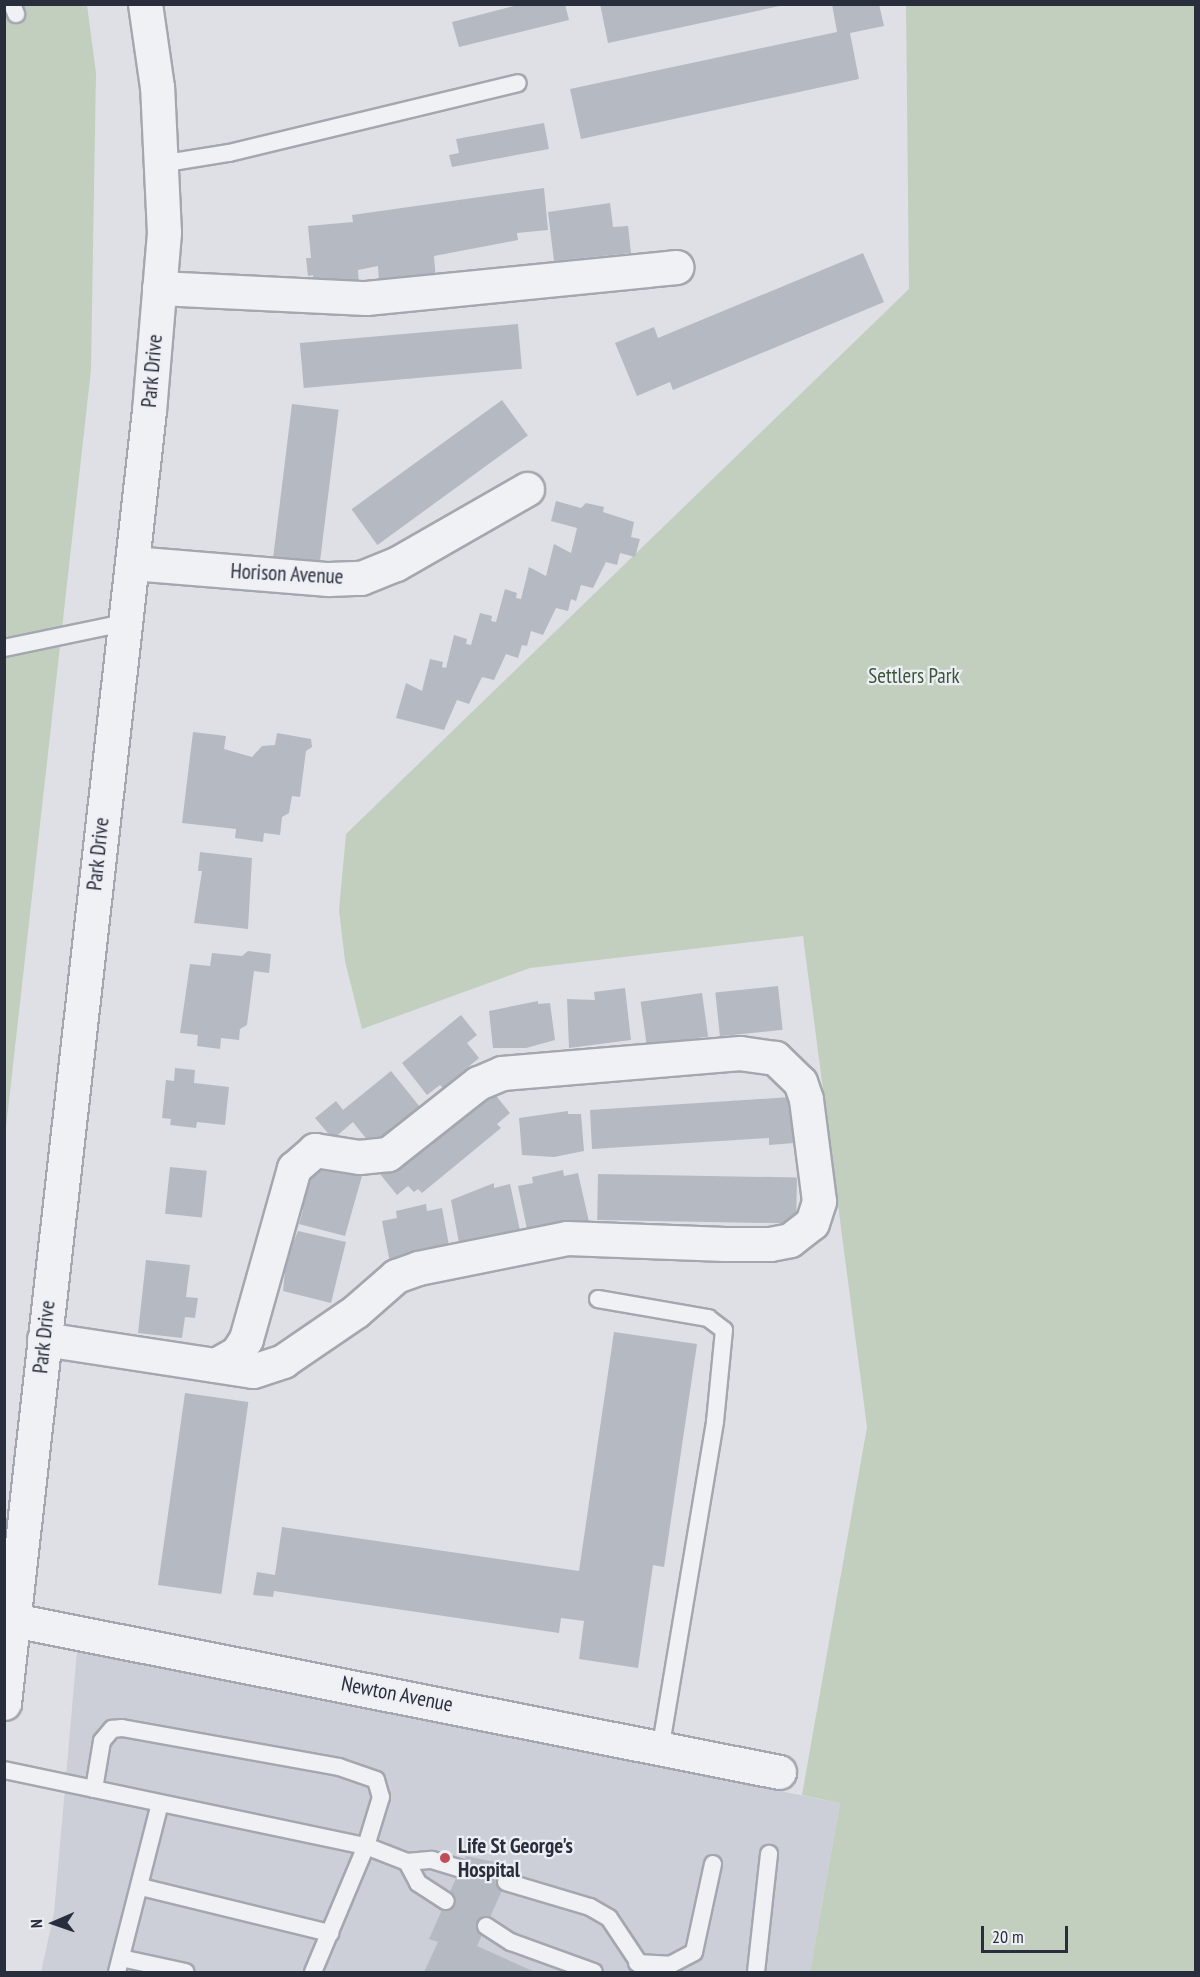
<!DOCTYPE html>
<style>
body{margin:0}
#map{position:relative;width:1200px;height:1977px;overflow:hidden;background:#dee0e6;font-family:"PT Sans Narrow",sans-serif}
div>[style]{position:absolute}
.built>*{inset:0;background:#cccfd7}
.green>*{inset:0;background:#c2cfbf}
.building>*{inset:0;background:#b5b9c2;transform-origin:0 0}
.roads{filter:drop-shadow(2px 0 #a4a7af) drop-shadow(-2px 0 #a4a7af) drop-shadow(0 2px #a4a7af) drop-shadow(0 -2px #a4a7af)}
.service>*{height:16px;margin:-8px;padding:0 8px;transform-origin:8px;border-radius:8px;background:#f0f1f4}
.minor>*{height:33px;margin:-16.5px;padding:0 16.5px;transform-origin:16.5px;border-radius:16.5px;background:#f0f1f4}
.tertiary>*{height:33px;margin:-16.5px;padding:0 16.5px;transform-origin:16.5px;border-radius:16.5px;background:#f0f1f4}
.dots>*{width:16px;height:16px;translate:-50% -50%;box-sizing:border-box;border:3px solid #edeff4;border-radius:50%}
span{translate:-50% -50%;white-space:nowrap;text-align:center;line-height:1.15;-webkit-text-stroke:4.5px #edeff4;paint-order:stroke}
.street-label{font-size:21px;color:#282e3b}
.park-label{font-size:21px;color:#3a5537}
.poi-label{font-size:21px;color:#282e3b;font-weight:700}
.left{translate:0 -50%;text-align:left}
.frame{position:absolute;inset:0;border:6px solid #282e3b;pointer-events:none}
.north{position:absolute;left:24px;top:1893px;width:60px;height:60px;-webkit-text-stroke:4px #edeff4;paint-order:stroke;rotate:268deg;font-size:16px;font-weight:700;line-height:24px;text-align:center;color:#282e3b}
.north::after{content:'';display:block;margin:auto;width:21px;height:27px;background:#282e3b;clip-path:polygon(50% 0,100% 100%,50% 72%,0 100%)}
.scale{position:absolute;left:981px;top:1926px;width:87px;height:27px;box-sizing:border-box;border:3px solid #282e3b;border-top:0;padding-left:8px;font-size:18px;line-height:21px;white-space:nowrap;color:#282e3b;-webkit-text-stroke:4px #edeff4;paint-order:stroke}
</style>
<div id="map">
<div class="built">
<i style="clip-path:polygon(77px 1651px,840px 1803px,810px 1972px,41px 1972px,54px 1913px)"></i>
</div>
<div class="green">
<i style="clip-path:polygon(5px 5px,87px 5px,96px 73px,91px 370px,5px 1137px)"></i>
<i style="clip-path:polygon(906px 5px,1195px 5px,1195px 1972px,810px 1972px,840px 1803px,802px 1795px,867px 1427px,803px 936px,530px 968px,362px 1029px,345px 961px,339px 910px,346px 834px,909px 289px)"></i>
</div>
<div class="building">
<i style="clip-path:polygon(522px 4px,565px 4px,569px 20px,459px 47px,452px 22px)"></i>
<i style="clip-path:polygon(600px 4px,780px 4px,780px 6px,608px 43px)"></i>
<i style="clip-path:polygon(832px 4px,879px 4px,884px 26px,850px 33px,859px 79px,581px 139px,570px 89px,837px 32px)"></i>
<i style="clip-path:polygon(544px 123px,549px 149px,452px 167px,449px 155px,459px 153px,456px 139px)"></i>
<i style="clip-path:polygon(544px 188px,548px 230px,517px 233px,518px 240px,434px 256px,436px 281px,379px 283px,378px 266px,358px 270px,359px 285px,314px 289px,313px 275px,308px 276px,306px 258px,311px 258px,308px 226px,353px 222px,352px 215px)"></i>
<i style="clip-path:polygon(610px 203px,613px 227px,628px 226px,631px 253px,554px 261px,548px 212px)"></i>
<i style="clip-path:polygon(863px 253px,884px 302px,673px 390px,670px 382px,637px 396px,615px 343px,654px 327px,658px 338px)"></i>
<i style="left:518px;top:324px;width:45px;height:219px;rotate:85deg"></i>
<i style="left:502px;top:400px;width:44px;height:186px;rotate:54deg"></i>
<i style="left:292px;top:404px;width:47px;height:157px;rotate:7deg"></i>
<i style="clip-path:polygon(556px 501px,581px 508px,586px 503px,604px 507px,603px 512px,634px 522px,631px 537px,640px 539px,635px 557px,620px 553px,617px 565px,606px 562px,593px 588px,581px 585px,576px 601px,571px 599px,568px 611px,556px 608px,543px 635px,531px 631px,527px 646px,522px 645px,518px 658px,506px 654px,494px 680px,482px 677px,469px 704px,457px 700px,444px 730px,396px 718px,406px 683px,422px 691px,430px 659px,443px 662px,442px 667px,446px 668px,454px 635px,467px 639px,466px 644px,471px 645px,480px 613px,492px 616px,491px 621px,496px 622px,505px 589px,517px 593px,516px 598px,521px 599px,529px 567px,546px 576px,554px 544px,571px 553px,577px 528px,551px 521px)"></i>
<i style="clip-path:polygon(193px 732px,226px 736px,224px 749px,252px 757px,262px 746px,275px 745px,277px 733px,311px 739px,312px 747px,306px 751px,300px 797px,292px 796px,289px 813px,282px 817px,280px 835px,264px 833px,263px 842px,235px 838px,236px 829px,182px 823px)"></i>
<i style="clip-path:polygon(200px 852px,252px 858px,248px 929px,194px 923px,202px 871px,198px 871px)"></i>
<i style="clip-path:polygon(248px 951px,271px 954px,269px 973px,254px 971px,247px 1025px,240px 1029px,239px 1040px,221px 1038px,220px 1049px,197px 1046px,198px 1035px,180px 1033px,190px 964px,210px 966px,212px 953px,242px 956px)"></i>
<i style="left:778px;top:986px;width:44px;height:63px;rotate:84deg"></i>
<i style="clip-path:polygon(625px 988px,631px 1040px,569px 1048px,567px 999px,595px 1000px,594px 992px)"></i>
<i style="left:702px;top:993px;width:44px;height:62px;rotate:82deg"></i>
<i style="clip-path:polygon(538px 1001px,538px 1004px,550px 1003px,555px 1040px,526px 1048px,493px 1048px,489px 1011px)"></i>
<i style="clip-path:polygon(461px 1015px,477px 1035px,467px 1043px,479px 1058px,443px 1088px,440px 1085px,427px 1095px,402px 1063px)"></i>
<i style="clip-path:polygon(175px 1068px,195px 1070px,194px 1083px,229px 1087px,225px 1125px,197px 1122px,196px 1128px,170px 1125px,171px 1119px,162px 1118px,166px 1080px,174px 1081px)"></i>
<i style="clip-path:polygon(391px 1071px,420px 1107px,372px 1146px,353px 1122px,333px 1139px,315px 1118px,336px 1101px,343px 1110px)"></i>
<i style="clip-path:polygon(493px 1092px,510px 1113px,497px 1124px,501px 1128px,422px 1193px,418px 1189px,414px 1192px,408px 1186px,397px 1195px,380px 1174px,403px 1159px,407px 1163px,421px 1152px,417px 1147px,428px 1139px,431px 1143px,445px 1132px,441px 1128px,453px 1119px,456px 1123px,469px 1112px,466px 1108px,476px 1100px,479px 1104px)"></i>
<i style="clip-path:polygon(791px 1097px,794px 1143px,769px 1145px,769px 1138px,592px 1149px,590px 1110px)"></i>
<i style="clip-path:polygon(568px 1111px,568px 1114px,581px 1114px,584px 1151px,554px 1157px,522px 1155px,519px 1118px)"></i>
<i style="clip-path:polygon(314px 1164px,362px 1176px,345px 1236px,299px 1224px,303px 1210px,298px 1208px,305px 1177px,311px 1179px)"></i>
<i style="left:170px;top:1167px;width:37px;height:47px;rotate:6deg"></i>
<i style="clip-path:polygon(563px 1170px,564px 1176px,578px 1173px,589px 1222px,528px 1234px,518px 1186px,533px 1183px,532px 1177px)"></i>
<i style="left:598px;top:1174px;width:199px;height:46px;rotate:1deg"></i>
<i style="clip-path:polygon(494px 1183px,494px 1188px,510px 1184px,521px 1235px,460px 1248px,451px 1200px)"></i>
<i style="clip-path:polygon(426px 1204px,427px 1211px,442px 1208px,450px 1251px,390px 1263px,382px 1221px,397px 1218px,396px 1211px)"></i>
<i style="clip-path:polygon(298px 1231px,346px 1242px,331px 1303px,283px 1291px,286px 1259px)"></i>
<i style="clip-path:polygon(146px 1260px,190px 1265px,186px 1297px,198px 1298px,195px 1318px,185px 1317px,182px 1338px,138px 1333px)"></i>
<i style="clip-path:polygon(614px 1332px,697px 1344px,664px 1567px,653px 1565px,638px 1668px,579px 1659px,584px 1621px,561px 1618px,559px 1633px,274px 1591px,273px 1597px,253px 1595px,257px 1572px,275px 1575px,282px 1527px,579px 1571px)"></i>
<i style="left:185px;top:1393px;width:64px;height:194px;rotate:8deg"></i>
<i style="clip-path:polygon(466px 1856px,513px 1866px,477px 1946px,535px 1972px,424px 1972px,438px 1942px,429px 1939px)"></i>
</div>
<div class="roads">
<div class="service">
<i style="left:12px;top:4px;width:11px;rotate:68deg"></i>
<i style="left:160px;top:164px;width:70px;rotate:-9.1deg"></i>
<i style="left:229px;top:153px;width:297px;rotate:-13.6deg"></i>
<i style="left:4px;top:648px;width:123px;rotate:-11.8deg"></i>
<i style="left:598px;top:1299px;width:112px;rotate:9.8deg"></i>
<i style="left:708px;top:1318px;width:20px;rotate:37deg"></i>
<i style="left:724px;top:1330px;width:92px;rotate:95.6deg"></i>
<i style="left:715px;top:1422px;width:328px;rotate:99.5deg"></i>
<i style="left:4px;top:1770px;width:370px;rotate:11.9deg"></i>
<i style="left:366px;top:1846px;width:44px;rotate:21.3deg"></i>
<i style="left:407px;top:1862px;width:25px;rotate:-5deg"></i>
<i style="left:432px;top:1860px;width:30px;rotate:17deg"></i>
<i style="left:94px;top:1789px;width:49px;rotate:-80.5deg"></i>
<i style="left:102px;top:1741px;width:16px;rotate:-50deg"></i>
<i style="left:112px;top:1729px;width:10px;rotate:-6deg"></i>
<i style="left:122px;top:1728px;width:220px;rotate:10.2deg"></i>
<i style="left:339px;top:1767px;width:39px;rotate:19deg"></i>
<i style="left:376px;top:1780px;width:18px;rotate:74deg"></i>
<i style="left:381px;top:1797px;width:51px;rotate:107deg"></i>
<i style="left:366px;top:1846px;width:137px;rotate:112.8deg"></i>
<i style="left:407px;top:1862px;width:24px;rotate:62deg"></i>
<i style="left:418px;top:1883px;width:33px;rotate:33deg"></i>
<i style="left:506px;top:1882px;width:88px;rotate:16.6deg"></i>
<i style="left:590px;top:1907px;width:22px;rotate:30deg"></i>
<i style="left:609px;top:1918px;width:65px;rotate:56.3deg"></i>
<i style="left:141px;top:1887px;width:195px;rotate:13.7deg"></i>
<i style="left:486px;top:1926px;width:30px;rotate:33deg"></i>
<i style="left:511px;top:1942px;width:88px;rotate:19.9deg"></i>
<i style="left:121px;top:1958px;width:66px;rotate:12.2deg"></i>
<i style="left:637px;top:1963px;width:33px;rotate:3deg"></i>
<i style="left:670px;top:1965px;width:27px;rotate:-28deg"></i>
<i style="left:694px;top:1952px;width:90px;rotate:-77.8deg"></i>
<i style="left:117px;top:1972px;width:174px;rotate:-75.7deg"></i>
<i style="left:756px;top:1972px;width:119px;rotate:-83.7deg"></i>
</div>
<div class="minor">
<i style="left:159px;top:288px;width:207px;rotate:2.8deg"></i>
<i style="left:366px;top:298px;width:312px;rotate:-5.7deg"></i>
<i style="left:132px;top:563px;width:197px;rotate:4.7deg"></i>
<i style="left:328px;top:579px;width:33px;rotate:-2deg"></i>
<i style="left:361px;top:578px;width:38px;rotate:-22deg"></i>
<i style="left:396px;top:564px;width:151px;rotate:-29.8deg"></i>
<i style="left:44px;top:1339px;width:211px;rotate:8.7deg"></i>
<i style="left:253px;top:1371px;width:32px;rotate:-18deg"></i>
<i style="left:283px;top:1361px;width:88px;rotate:-34.4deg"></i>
<i style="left:356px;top:1311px;width:53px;rotate:-41.2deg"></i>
<i style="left:396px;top:1276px;width:23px;rotate:-20deg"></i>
<i style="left:418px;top:1268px;width:152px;rotate:-11.4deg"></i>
<i style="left:567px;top:1238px;width:158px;rotate:2.2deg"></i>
<i style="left:725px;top:1244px;width:45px"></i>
<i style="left:770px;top:1244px;width:20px;rotate:-11deg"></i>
<i style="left:790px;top:1240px;width:28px;rotate:-38deg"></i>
<i style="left:812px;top:1223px;width:23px;rotate:-72deg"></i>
<i style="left:819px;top:1201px;width:103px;rotate:-97.3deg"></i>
<i style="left:806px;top:1099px;width:18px;rotate:-109deg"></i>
<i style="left:800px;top:1082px;width:35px;rotate:-136deg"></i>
<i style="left:775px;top:1058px;width:35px;rotate:-172deg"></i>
<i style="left:740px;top:1053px;width:239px;rotate:175.2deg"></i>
<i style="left:502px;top:1073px;width:26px;rotate:157deg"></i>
<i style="left:478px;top:1083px;width:115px;rotate:141.7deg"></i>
<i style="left:388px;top:1154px;width:29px;rotate:174deg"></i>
<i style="left:359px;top:1157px;width:45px;rotate:-171deg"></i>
<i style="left:315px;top:1150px;width:28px;rotate:139deg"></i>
<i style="left:294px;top:1168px;width:178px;rotate:105.7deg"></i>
<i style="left:246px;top:1339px;width:17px;rotate:123deg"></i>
<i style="left:237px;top:1353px;width:25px;rotate:151deg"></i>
<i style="left:13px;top:1620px;width:781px;rotate:11.22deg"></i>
</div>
<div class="tertiary">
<i style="left:4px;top:1703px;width:1300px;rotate:-83.6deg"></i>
<i style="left:149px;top:411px;width:179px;rotate:-85.2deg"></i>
<i style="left:164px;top:233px;width:146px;rotate:-92.7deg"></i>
<i style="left:157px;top:87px;width:84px;rotate:-98.2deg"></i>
</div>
</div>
<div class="dots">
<i style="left:445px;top:1858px;background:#c04d56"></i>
</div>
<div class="street-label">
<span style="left:152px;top:371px;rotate:-85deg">Park Drive</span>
<span style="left:287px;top:574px;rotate:3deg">Horison Avenue</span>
<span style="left:98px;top:854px;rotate:-84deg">Park Drive</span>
<span style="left:44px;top:1337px;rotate:-84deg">Park Drive</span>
<span style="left:397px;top:1694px;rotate:11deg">Newton Avenue</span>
</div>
<div class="park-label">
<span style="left:914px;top:676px">Settlers Park</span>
</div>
<div class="poi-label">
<span class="left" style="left:458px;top:1858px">Life St George's<br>Hospital</span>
</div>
<div class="frame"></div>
<div class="north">N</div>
<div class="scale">20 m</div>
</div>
